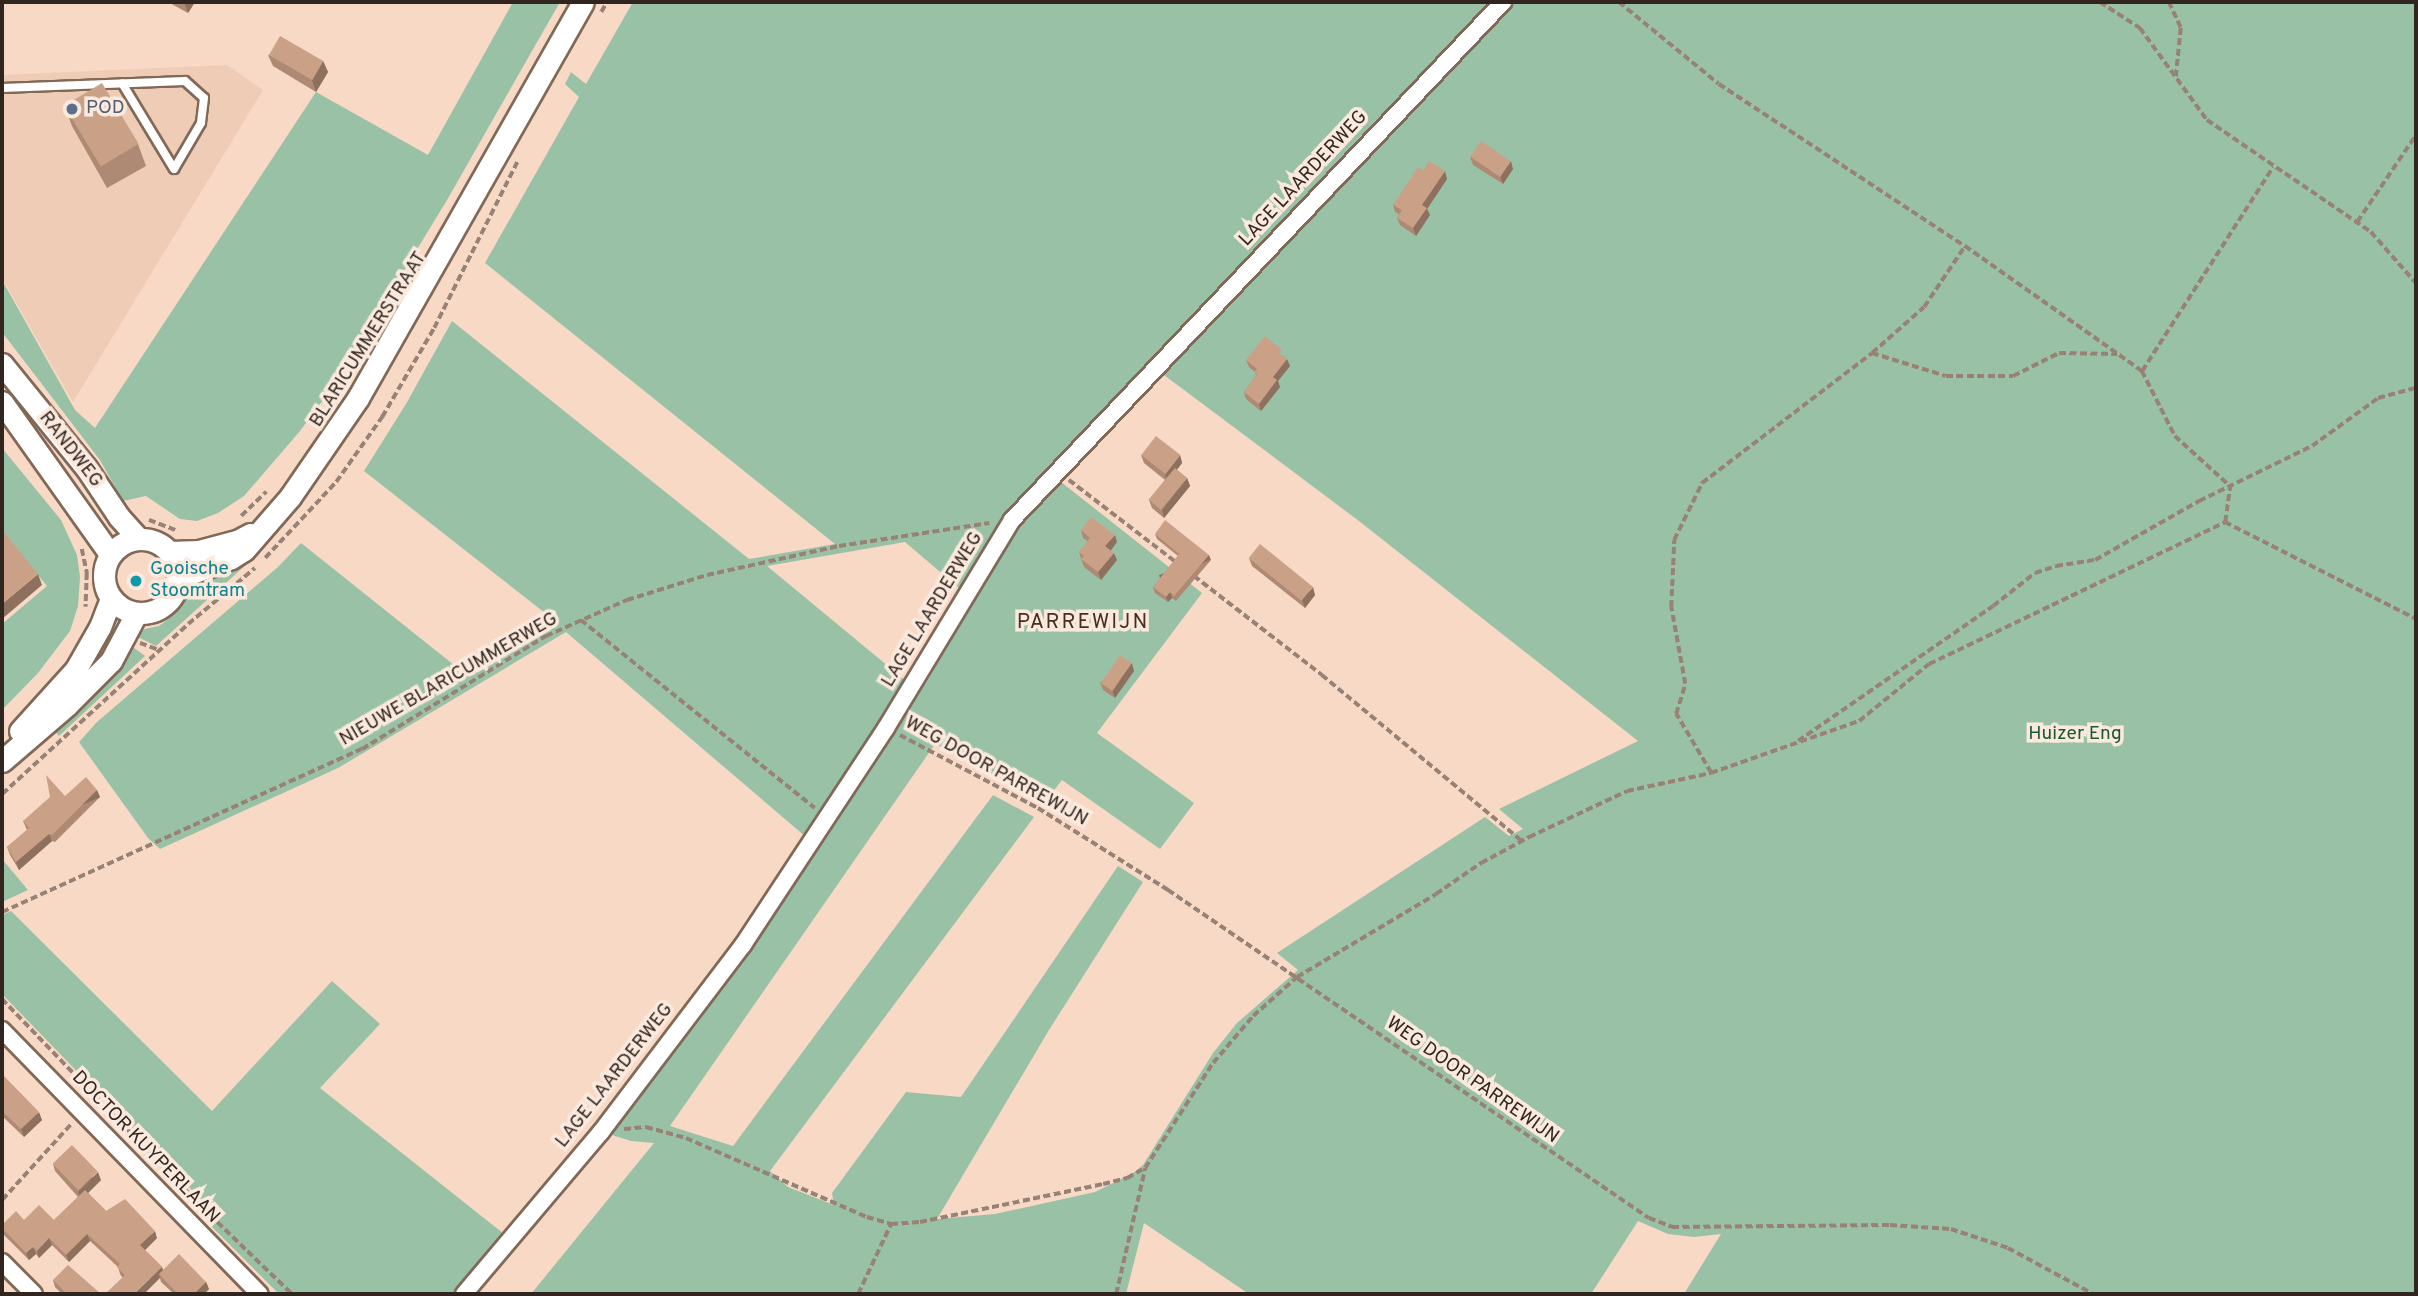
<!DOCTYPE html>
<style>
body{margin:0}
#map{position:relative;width:2418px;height:1296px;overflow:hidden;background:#f7d9c6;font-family:Overpass,sans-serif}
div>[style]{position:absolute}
.built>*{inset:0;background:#efccb5}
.green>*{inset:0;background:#99c1a5}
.path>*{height:3.5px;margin-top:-1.75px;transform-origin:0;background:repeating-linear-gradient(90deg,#978275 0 7px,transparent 0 10.5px)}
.roads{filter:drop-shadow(2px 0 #816857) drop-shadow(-2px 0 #816857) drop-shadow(0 2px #816857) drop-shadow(0 -2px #816857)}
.service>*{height:8px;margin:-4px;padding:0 4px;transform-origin:4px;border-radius:4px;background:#fff}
.minor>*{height:16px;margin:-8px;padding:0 8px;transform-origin:8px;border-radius:8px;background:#fff}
.secondary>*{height:21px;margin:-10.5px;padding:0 10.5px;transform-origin:10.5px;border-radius:10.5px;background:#fff}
.secondary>.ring{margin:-10.5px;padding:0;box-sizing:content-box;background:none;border:21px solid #fff;border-radius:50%}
.wall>*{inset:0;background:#ae8a74}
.shaded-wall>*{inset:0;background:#8d715e;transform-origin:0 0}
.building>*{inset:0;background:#caa187;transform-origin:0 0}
.dots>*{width:19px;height:19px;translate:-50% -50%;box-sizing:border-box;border:4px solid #fbe9de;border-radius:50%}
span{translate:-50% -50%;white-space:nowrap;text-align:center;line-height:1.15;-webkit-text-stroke:7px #fbe9de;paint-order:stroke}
.service-label{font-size:19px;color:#4e5e75}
.left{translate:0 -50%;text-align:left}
.street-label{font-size:19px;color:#31261f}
.culture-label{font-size:19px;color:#0d838f}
.park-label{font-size:19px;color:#175933}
.neighbourhood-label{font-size:21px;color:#462f20;letter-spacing:2px}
.frame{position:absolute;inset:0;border:4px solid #31261f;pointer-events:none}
</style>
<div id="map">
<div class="built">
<i style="clip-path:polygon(227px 65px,263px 90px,73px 402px,2px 278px,2px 75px)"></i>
</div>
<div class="green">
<i style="clip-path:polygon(513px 2px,560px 2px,447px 200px,335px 384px,300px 431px,244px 496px,218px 513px,197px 521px,180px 519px,146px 496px,123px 501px,100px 460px,2px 332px,2px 280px,75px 410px,95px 428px,316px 92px,428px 155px)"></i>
<i style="clip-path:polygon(633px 2px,2416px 2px,2416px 1294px,1684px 1294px,1721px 1234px,1694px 1237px,1668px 1234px,1638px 1221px,1591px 1294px,1249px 1294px,1144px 1223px,1126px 1294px,531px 1294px,654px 1143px,631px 1141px,612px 1135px,623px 1116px,822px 844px,929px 678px,1019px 519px,1061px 482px,1202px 593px,1097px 733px,1194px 803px,1160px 849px,1062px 780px,1045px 802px,935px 744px,670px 1126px,733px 1146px,993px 795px,1034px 817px,770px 1171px,788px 1187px,834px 1205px,832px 1193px,906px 1092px,961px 1097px,1118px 866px,1143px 882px,1049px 1030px,937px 1219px,995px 1214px,1095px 1192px,1133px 1173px,1143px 1165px,1213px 1053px,1237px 1023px,1298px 970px,1277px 953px,1485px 817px,1509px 836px,1523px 829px,1499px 809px,1638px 741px,1359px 521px,1164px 375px,1391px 132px,1376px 120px,1011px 511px,992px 534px,959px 588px,905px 542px,767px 566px,906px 681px,806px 837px,566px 632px,338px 768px,160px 849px,148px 838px,79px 742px,97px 722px,278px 567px,301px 543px,469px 677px,559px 624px,364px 471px,406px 404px,452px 321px,749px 559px,835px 544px,485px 263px,579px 97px,565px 84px,571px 72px,586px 84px)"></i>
<i style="clip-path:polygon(2px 448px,61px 520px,77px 555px,80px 577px,78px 606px,70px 631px,38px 673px,2px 710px,2px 624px,47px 586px,2px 531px)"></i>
<i style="clip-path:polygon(249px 562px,156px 646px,136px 636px,145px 629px,159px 626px,174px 615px,185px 599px,191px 583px)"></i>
<i style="clip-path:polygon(130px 645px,145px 656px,59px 736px,53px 729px)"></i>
<i style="clip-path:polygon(2px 859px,28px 890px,2px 902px)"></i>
<i style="clip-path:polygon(11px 911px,212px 1111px,332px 981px,380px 1024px,320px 1088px,504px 1234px,454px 1294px,279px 1294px,210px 1225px,217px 1216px,2px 994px,2px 915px)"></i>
</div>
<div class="path">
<i style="left:1619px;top:2px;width:129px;rotate:39.4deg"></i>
<i style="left:1719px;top:84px;width:295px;rotate:33.4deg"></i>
<i style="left:1965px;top:246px;width:217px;rotate:35.2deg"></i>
<i style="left:2142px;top:371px;width:73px;rotate:63.1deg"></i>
<i style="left:2175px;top:436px;width:74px;rotate:42.3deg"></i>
<i style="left:2100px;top:2px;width:48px;rotate:33deg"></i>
<i style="left:2140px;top:28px;width:114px;rotate:53.9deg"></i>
<i style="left:2207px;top:120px;width:199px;rotate:34.3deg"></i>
<i style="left:2371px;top:232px;width:68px;rotate:48.6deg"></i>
<i style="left:2169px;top:2px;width:29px;rotate:65deg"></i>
<i style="left:2181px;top:28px;width:49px;rotate:95.8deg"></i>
<i style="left:601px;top:12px;width:12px;rotate:-59deg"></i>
<i style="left:2357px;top:222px;width:105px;rotate:-55.9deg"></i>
<i style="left:1872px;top:353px;width:77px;rotate:17.3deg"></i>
<i style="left:1946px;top:376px;width:67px"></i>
<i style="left:2013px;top:376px;width:51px;rotate:-26.6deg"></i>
<i style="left:2059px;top:353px;width:58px;rotate:1deg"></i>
<i style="left:2142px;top:371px;width:242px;rotate:-57.3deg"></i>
<i style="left:1069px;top:480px;width:136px;rotate:37.5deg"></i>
<i style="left:241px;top:516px;width:35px;rotate:-44deg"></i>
<i style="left:149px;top:520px;width:30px;rotate:21deg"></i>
<i style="left:2225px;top:522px;width:36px;rotate:-82deg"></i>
<i style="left:82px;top:549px;width:25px;rotate:78deg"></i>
<i style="left:87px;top:573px;width:34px;rotate:92deg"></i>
<i style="left:265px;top:558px;width:104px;rotate:-46.9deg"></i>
<i style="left:336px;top:482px;width:80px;rotate:-54.7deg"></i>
<i style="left:382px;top:417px;width:103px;rotate:-59.7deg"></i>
<i style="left:434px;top:328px;width:186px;rotate:-63.4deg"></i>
<i style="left:1194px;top:576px;width:162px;rotate:37.7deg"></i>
<i style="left:1322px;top:675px;width:260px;rotate:39.7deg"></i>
<i style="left:581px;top:620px;width:300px;rotate:38.8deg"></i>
<i style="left:140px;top:643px;width:20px;rotate:20deg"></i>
<i style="left:900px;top:735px;width:156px;rotate:27.9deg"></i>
<i style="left:1038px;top:808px;width:154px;rotate:32.2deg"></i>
<i style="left:1168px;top:890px;width:582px;rotate:34.29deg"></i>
<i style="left:1649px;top:1218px;width:25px;rotate:21deg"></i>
<i style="left:1672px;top:1227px;width:218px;rotate:-0.5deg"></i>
<i style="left:1890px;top:1225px;width:61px;rotate:3.8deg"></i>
<i style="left:1951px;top:1229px;width:60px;rotate:18.4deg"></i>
<i style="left:2008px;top:1248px;width:97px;rotate:28.4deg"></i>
<i style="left:1798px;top:741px;width:237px;rotate:-34.7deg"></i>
<i style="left:1993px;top:606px;width:53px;rotate:-38.2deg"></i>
<i style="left:2035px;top:573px;width:22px;rotate:-18deg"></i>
<i style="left:2056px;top:566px;width:39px;rotate:-9deg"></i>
<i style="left:2095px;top:560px;width:120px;rotate:-29.6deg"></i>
<i style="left:2199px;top:501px;width:126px;rotate:-26deg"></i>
<i style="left:2312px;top:446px;width:82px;rotate:-36deg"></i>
<i style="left:2378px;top:398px;width:39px;rotate:-15deg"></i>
<i style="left:1711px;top:773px;width:69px;rotate:-120.7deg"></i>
<i style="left:1676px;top:714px;width:31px;rotate:-73deg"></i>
<i style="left:1685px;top:684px;width:78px;rotate:-100.3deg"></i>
<i style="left:1671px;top:607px;width:67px;rotate:-87.4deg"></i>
<i style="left:1674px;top:540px;width:64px;rotate:-63.8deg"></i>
<i style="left:1702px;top:483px;width:214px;rotate:-37.4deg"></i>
<i style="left:1872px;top:353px;width:69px;rotate:-41.5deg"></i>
<i style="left:1924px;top:307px;width:73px;rotate:-56.1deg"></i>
<i style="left:2px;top:794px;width:252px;rotate:-42.4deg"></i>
<i style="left:188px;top:624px;width:87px;rotate:-39.9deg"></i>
<i style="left:2px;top:912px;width:395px;rotate:-24.4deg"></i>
<i style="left:362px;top:749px;width:216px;rotate:-31.6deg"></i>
<i style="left:546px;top:636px;width:89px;rotate:-24deg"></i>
<i style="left:627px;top:600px;width:84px;rotate:-17.4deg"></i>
<i style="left:707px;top:575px;width:135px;rotate:-12.4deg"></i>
<i style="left:839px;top:546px;width:152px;rotate:-8.7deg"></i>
<i style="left:2px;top:999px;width:300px;rotate:46.1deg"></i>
<i style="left:210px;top:1215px;width:114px;rotate:43.9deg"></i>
<i style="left:624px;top:1129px;width:22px;rotate:-5deg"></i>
<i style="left:646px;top:1127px;width:41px;rotate:15.4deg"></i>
<i style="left:686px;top:1138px;width:197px;rotate:23.6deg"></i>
<i style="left:867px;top:1217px;width:25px;rotate:16deg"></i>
<i style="left:891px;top:1224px;width:29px;rotate:-4deg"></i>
<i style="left:920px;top:1222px;width:187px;rotate:-11.7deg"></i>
<i style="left:1103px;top:1184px;width:25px;rotate:-14deg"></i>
<i style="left:1127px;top:1178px;width:21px;rotate:-29deg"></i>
<i style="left:2px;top:1200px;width:104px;rotate:-47.7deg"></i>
<i style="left:858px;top:1294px;width:77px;rotate:-64.8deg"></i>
<i style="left:1116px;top:1294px;width:129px;rotate:-77deg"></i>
<i style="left:1145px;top:1168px;width:125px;rotate:-57.1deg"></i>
<i style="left:1213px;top:1063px;width:62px;rotate:-49.6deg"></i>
<i style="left:1253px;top:1016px;width:59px;rotate:-41.6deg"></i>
<i style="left:1297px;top:977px;width:162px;rotate:-30.8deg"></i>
<i style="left:1436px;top:894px;width:55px;rotate:-34.6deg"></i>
<i style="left:1481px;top:863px;width:55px;rotate:-28.4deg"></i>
<i style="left:1529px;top:837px;width:108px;rotate:-25.1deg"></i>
<i style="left:1627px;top:791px;width:86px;rotate:-12.1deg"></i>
<i style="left:1711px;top:773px;width:157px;rotate:-19.4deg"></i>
<i style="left:1859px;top:721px;width:90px;rotate:-39.2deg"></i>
<i style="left:1929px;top:664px;width:328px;rotate:-25.6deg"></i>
<i style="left:2225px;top:522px;width:214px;rotate:26.9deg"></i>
</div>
<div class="roads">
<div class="service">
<i style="left:2px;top:88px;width:183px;rotate:-2.2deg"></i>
<i style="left:185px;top:81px;width:25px;rotate:42deg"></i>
<i style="left:204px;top:98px;width:25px;rotate:97deg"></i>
<i style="left:201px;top:123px;width:53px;rotate:120.4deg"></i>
<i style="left:174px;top:169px;width:100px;rotate:-121.2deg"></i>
</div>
<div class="minor">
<i style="left:2px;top:1030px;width:369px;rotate:45.7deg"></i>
<i style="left:2px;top:1262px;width:45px;rotate:45deg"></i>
<i style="left:464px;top:1294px;width:212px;rotate:-49.8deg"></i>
<i style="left:601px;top:1132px;width:235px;rotate:-52.8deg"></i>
<i style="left:743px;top:945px;width:260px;rotate:-56.6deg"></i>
<i style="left:886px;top:728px;width:243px;rotate:-58.8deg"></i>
<i style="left:1012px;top:520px;width:714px;rotate:-46.53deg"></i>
</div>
<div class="secondary">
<i style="left:2px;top:364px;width:135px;rotate:51deg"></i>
<i style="left:87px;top:469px;width:58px;rotate:56.3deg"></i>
<i style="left:119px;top:517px;width:27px;rotate:48deg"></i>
<i style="left:2px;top:402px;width:186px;rotate:54.6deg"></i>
<i class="ring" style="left:104px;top:539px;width:53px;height:53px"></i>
<i style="left:169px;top:552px;width:30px;rotate:-2deg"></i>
<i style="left:199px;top:551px;width:39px;rotate:-15deg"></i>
<i style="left:237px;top:541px;width:15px;rotate:-28deg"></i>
<i style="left:179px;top:578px;width:56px;rotate:-21deg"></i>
<i style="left:231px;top:558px;width:15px;rotate:-32deg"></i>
<i style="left:244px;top:550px;width:70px;rotate:-49deg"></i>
<i style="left:290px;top:497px;width:120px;rotate:-55.5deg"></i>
<i style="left:358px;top:398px;width:455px;rotate:-60.4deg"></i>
<i style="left:20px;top:731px;width:84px;rotate:-47.9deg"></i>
<i style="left:76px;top:669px;width:48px;rotate:-60.3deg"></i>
<i style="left:100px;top:627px;width:30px;rotate:-69deg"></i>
<i style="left:2px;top:761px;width:86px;rotate:-40.7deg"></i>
<i style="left:67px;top:705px;width:62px;rotate:-45deg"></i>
<i style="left:111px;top:661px;width:53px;rotate:-62deg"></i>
</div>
</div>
<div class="wall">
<i style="clip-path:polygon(168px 2px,195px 2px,188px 13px)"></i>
<i style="clip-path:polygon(268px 55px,323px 61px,328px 72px,316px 92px,273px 66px)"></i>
<i style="clip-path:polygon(64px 105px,138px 144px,146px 166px,107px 188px,72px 126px)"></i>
<i style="clip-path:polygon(1470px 157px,1513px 169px,1503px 184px,1473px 165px)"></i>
<i style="clip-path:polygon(1423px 171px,1447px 179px,1427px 209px,1430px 215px,1416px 236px,1400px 225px,1397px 218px,1399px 214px,1395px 212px,1393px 205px)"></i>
<i style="clip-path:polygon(1284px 356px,1290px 366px,1278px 381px,1280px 387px,1261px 411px,1246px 399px,1244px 392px,1256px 376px,1255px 372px,1249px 367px,1246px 360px)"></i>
<i style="clip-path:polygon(1141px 455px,1180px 455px,1182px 463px,1177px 470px,1187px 478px,1190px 486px,1164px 518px,1152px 508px,1149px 500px,1165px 480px,1144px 463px)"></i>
<i style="clip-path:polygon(1081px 530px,1117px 542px,1111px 550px,1117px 560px,1101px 580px,1084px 567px,1079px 552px,1088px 541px,1083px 538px)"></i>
<i style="clip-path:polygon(1155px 534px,1211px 560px,1176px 601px,1172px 598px,1168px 602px,1155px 593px,1153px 587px,1178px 556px,1157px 539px)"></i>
<i style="clip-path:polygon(1249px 558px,1315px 595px,1305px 608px,1252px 566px)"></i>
<i style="clip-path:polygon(1134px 671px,1115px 698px,1103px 690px,1100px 682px)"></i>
<i style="clip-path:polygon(65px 796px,100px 797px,55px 842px,52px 841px,19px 870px,10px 855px,7px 847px,27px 830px,23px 821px)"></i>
<i style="clip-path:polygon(2px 1074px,42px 1120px,24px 1137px,2px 1116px)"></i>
<i style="clip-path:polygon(53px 1164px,101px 1180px,88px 1193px,106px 1211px,157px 1238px,145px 1250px,162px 1267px,163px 1270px,206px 1282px,209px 1289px,204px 1294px,174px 1294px,161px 1282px,160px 1278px,122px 1277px,120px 1274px,118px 1267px,90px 1241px,69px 1262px,52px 1245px,39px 1258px,36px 1254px,29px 1260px,3px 1234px,2px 1225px,24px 1220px,54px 1220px,78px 1197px,55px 1171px)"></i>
<i style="clip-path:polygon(53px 1280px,101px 1294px,62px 1294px,55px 1287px)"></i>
</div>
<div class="shaded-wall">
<i style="clip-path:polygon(184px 2px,195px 2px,188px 13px)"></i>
<i style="clip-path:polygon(323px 61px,328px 72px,316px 92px,312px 80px)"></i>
<i style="clip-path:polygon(1511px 161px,1513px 169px,1503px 184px,1500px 176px)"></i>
<i style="clip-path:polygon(1445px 171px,1447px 179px,1427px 209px,1430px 215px,1416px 236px,1413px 228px,1422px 205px)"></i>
<i style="clip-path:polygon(1287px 359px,1290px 366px,1278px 381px,1280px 387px,1261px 411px,1259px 404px,1273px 377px)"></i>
<i style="clip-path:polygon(1180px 455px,1182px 463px,1167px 482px,1165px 474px)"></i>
<i style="clip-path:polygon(1187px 478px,1190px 486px,1164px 518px,1162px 510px)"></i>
<i style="clip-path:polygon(1115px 535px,1117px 542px,1108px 554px,1105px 546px)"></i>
<i style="clip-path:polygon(1114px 553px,1117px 560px,1101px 580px,1098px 572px)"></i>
<i style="left:1209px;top:555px;width:5px;height:54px;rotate:68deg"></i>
<i style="clip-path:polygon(38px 574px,42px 585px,2px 619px,2px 604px)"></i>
<i style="clip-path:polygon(1313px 587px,1315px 595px,1305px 608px,1302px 600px)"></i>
<i style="clip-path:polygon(1170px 592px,1172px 598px,1168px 602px,1166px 597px)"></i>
<i style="clip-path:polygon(1132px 663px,1134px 671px,1115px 698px,1112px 690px)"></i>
<i style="left:97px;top:790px;width:8px;height:64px;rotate:67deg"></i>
<i style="clip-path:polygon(49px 834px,52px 841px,19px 870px,16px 862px)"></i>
<i style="clip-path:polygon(39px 1112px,42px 1120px,24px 1137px,21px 1129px)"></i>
<i style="clip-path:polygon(98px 1172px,101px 1180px,81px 1200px,78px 1192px)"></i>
<i style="clip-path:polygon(155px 1231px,157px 1238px,143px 1252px,140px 1245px)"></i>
<i style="clip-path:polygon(87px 1234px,90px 1241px,69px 1262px,66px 1255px)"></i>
<i style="clip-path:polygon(49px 1238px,52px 1245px,39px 1258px,37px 1251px)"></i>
<i style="clip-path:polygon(33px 1247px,36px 1254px,29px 1260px,26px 1253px)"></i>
<i style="clip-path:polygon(162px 1267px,164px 1274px,159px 1274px,160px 1278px,144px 1294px,134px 1294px)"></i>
<i style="clip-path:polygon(206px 1282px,209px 1289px,204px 1294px,194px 1294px)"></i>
</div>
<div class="building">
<i style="left:280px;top:36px;width:50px;height:22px;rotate:30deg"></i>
<i style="left:102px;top:83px;width:71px;height:44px;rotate:59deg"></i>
<i style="left:1481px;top:141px;width:36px;height:19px;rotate:34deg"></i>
<i style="clip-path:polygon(1429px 161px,1445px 171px,1422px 205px,1427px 208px,1413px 228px,1397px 218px,1402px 210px,1393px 205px,1418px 167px,1423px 171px)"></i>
<i style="clip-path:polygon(1265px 336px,1282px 350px,1279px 353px,1287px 359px,1273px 377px,1277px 380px,1259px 404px,1244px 392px,1257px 374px,1254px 372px,1257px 369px,1246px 360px)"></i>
<i style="left:1156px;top:436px;width:31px;height:24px;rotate:38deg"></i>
<i style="left:1175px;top:468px;width:16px;height:41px;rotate:40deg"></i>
<i style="clip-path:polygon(1091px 517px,1115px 535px,1105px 546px,1114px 553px,1098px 572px,1081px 559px,1084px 556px,1079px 552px,1090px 538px,1081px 530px)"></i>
<i style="clip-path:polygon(1165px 520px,1209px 555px,1174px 596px,1170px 592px,1166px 597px,1153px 587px,1179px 554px,1155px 534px)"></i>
<i style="clip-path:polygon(2px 530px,38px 574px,2px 604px)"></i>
<i style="left:1260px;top:544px;width:68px;height:18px;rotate:39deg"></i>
<i style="left:1120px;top:655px;width:14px;height:34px;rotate:34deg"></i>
<i style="clip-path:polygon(46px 775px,65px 796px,86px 777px,97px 790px,52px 835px,49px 834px,16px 862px,7px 847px,29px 828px,23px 821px,50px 797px)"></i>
<i style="clip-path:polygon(2px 1074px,39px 1112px,21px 1129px,2px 1111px)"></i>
<i style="left:72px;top:1145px;width:37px;height:27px;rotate:46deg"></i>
<i style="clip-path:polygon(85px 1190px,106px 1211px,125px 1199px,155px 1231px,140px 1245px,162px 1267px,134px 1294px,105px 1294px,125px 1275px,117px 1267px,120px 1264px,87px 1234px,66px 1255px,49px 1238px,37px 1251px,33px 1247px,26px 1253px,2px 1228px,2px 1225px,16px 1211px,24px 1220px,39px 1205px,54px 1220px)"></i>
<i style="clip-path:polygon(179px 1254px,206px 1282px,194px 1294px,178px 1294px,159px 1274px)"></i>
<i style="clip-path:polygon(68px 1265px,101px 1294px,67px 1294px,53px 1280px)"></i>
</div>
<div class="dots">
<i style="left:72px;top:109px;background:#5c6f8a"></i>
<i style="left:136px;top:581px;background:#0f9aa8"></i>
</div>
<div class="service-label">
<span class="left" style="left:86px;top:109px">POD</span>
</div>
<div class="street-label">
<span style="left:1304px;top:179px;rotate:-47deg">LAGE LAARDERWEG</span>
<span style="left:369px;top:340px;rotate:-58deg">BLARICUMMERSTRAAT</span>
<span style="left:70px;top:450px;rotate:52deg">RANDWEG</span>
<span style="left:933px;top:610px;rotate:-59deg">LAGE LAARDERWEG</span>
<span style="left:449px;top:680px;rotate:-30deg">NIEUWE BLARICUMMERWEG</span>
<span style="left:996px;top:772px;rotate:29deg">WEG DOOR PARREWIJN</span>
<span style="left:615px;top:1076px;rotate:-52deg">LAGE LAARDERWEG</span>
<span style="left:1472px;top:1081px;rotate:35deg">WEG DOOR PARREWIJN</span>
<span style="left:145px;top:1148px;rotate:46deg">DOCTOR KUYPERLAAN</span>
</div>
<div class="culture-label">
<span class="left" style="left:150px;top:581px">Gooische<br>Stoomtram</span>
</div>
<div class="park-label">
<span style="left:2075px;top:735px">Huizer Eng</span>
</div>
<div class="neighbourhood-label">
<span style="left:1083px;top:623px">PARREWIJN</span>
</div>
<div class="frame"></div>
</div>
